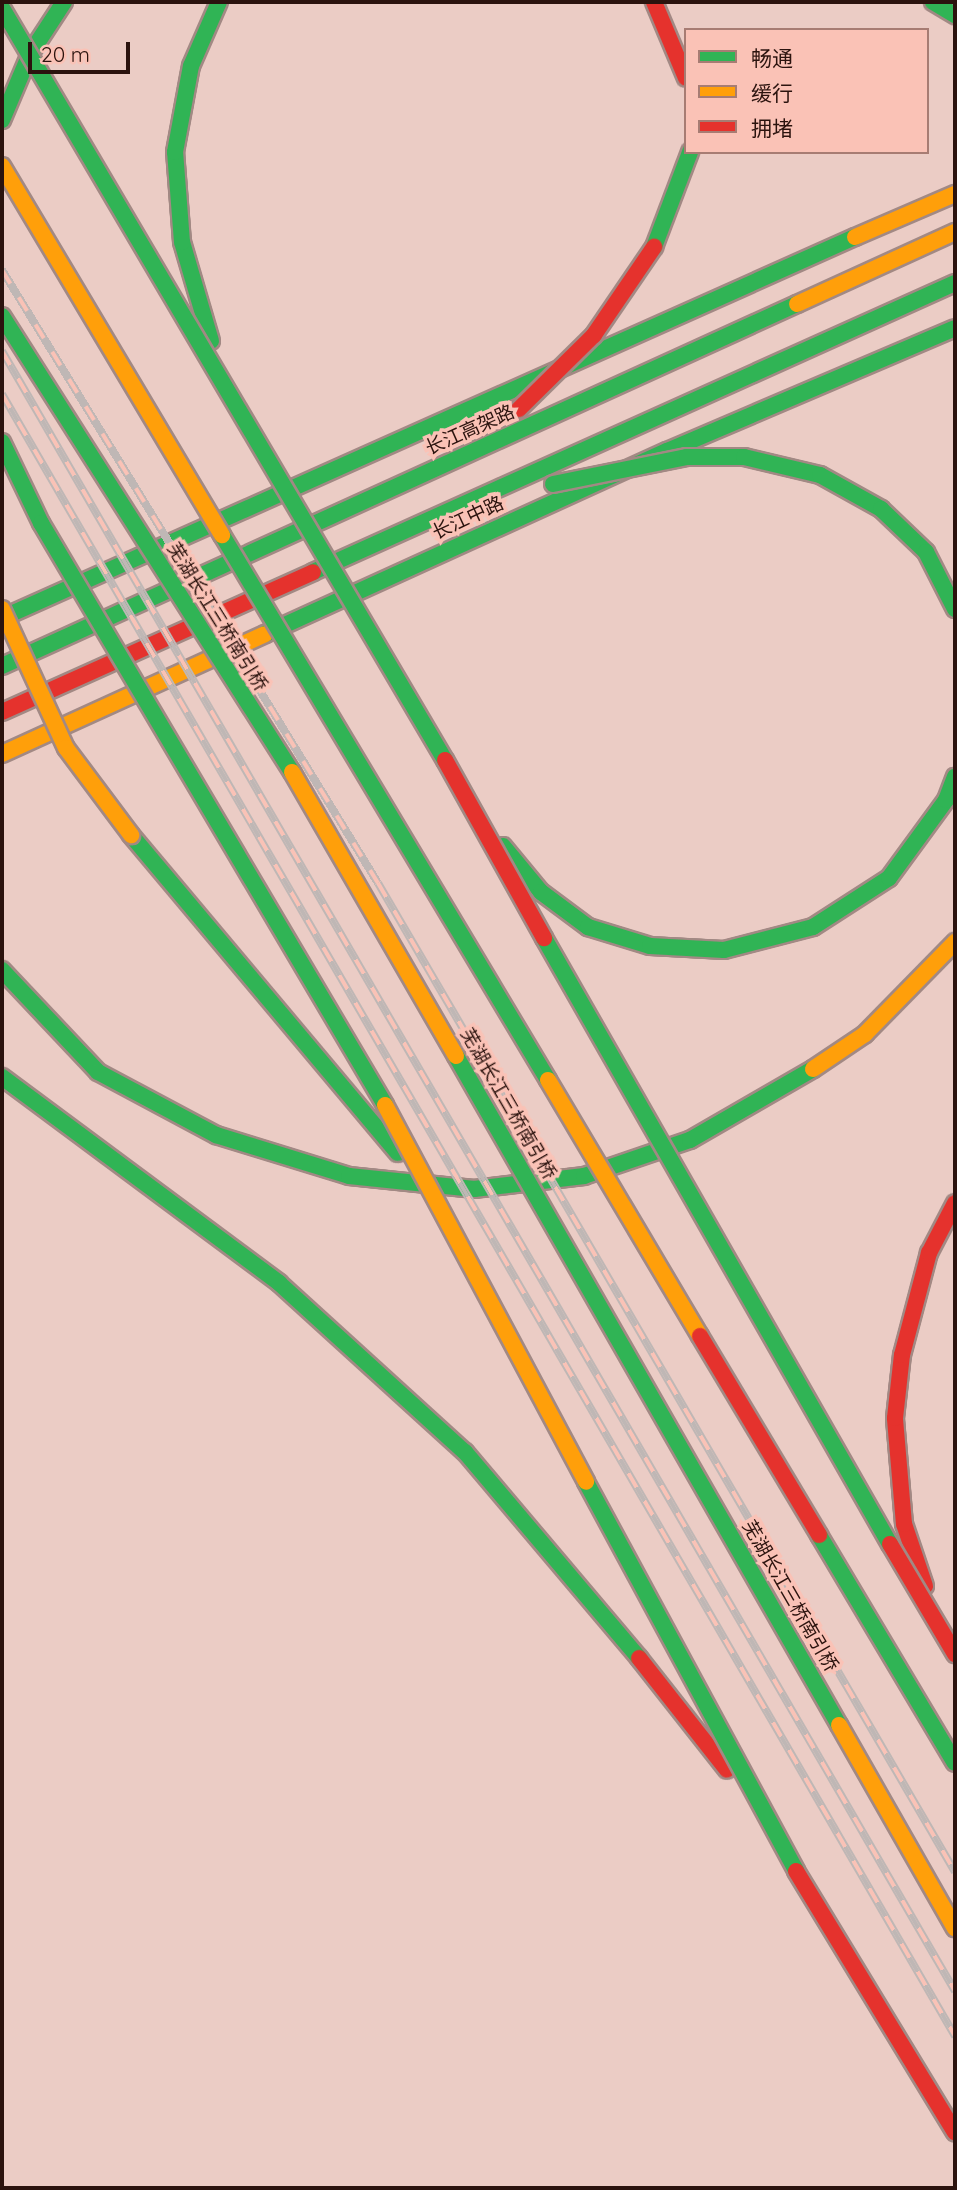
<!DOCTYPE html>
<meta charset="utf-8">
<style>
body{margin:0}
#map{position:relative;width:957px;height:2190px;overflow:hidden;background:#ebccc5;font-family:Quicksand,"Noto Sans SC",sans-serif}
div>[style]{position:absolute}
.roads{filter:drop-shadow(2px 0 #a28984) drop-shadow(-2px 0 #a28984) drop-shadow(0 2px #a28984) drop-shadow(0 -2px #a28984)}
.fast>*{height:16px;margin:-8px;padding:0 8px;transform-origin:8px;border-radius:8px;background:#30b455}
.slow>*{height:16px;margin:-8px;padding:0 8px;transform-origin:8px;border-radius:8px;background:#ff9f0a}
.jam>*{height:16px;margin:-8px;padding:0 8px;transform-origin:8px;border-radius:8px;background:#e5322d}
.rail>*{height:8px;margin-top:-4px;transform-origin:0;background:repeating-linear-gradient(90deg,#fac2b6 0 16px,#bfb7b5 0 32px);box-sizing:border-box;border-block:2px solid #bfb7b5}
.bridges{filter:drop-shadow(2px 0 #a28984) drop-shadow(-2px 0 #a28984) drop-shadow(0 2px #a28984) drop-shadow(0 -2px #a28984)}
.fast-bridge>*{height:16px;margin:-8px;padding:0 8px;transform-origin:8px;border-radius:8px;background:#30b455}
.slow-bridge>*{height:16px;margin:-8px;padding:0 8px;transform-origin:8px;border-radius:8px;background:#ff9f0a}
.jam-bridge>*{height:16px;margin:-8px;padding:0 8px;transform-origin:8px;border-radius:8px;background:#e5322d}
span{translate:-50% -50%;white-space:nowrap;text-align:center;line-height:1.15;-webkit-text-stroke:7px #fac2b6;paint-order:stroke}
.street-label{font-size:19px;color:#2b130e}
.frame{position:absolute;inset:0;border:4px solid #2b130e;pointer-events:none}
.legend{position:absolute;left:684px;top:28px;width:245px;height:126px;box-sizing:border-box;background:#fac2b6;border:2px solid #a77c73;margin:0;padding:9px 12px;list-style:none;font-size:21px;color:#2b130e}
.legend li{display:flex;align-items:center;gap:14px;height:35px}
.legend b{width:35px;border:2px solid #a77c73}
.scale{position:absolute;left:28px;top:42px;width:102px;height:32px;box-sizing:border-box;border:4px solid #2b130e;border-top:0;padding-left:9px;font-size:21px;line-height:24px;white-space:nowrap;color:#2b130e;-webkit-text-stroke:5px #fac2b6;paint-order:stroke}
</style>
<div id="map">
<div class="roads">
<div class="fast">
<i style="left:933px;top:2px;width:26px;rotate:31deg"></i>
<i style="left:2px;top:120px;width:72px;rotate:-67deg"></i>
<i style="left:30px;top:54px;width:62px;rotate:-56.8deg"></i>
<i style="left:211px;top:341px;width:103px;rotate:-106.3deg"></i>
<i style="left:182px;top:242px;width:90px;rotate:-94.4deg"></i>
<i style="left:175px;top:152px;width:87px;rotate:-79.5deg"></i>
<i style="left:191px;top:66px;width:70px;rotate:-66.4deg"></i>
<i style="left:313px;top:572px;width:704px;rotate:-24.24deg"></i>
<i style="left:2px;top:618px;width:934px;rotate:-24.07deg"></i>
<i style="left:265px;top:634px;width:442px;rotate:-24.5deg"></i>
<i style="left:667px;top:451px;width:313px;rotate:-23.1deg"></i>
<i style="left:2px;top:666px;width:874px;rotate:-24.48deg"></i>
<i style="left:131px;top:835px;width:415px;rotate:50deg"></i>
<i style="left:503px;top:846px;width:60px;rotate:50.4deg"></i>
<i style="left:541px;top:892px;width:59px;rotate:36.7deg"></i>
<i style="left:588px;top:927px;width:65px;rotate:17deg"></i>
<i style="left:650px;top:946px;width:74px;rotate:3.1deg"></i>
<i style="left:724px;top:950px;width:92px;rotate:-14.5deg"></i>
<i style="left:813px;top:927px;width:90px;rotate:-32.8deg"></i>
<i style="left:889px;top:878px;width:97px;rotate:-53.8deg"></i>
<i style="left:946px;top:800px;width:25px;rotate:-69deg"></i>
<i style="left:2px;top:970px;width:140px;rotate:46.7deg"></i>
<i style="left:98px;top:1072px;width:134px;rotate:28.1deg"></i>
<i style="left:216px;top:1135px;width:139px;rotate:17.1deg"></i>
<i style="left:349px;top:1176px;width:126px;rotate:5.9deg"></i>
<i style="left:474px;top:1189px;width:111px;rotate:-6.7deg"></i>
<i style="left:584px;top:1176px;width:112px;rotate:-18.8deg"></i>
<i style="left:690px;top:1140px;width:142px;rotate:-30deg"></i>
<i style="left:2px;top:1077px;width:345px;rotate:36.6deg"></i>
<i style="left:279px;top:1283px;width:251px;rotate:42.3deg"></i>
<i style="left:465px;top:1452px;width:270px;rotate:49.8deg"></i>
</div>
<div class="slow">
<i style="left:855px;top:237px;width:109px;rotate:-23.3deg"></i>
<i style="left:797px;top:304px;width:174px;rotate:-24.5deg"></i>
<i style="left:2px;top:754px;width:289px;rotate:-24.5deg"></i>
<i style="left:813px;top:1069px;width:63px;rotate:-33.9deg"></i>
<i style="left:865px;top:1034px;width:129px;rotate:-45.6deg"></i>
</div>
<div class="jam">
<i style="left:654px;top:2px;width:82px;rotate:67.2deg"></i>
<i style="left:2px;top:712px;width:341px;rotate:-24.2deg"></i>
<i style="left:925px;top:1586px;width:65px;rotate:-108.7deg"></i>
<i style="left:904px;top:1524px;width:106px;rotate:-94.9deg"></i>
<i style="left:895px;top:1418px;width:63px;rotate:-83.7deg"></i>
<i style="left:902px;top:1355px;width:106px;rotate:-75.2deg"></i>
<i style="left:929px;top:1253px;width:56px;rotate:-62.5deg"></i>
<i style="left:639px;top:1658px;width:142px;rotate:51.8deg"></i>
</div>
</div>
<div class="rail">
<i style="left:2px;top:270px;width:719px;rotate:58.48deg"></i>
<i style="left:378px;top:883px;width:1145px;rotate:59.74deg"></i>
<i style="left:2px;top:351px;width:1897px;rotate:59.84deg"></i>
<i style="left:2px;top:394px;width:1899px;rotate:59.87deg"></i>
</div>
<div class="bridges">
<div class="fast-bridge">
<i style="left:2px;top:8px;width:873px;rotate:59.5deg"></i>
<i style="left:654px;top:247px;width:102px;rotate:-69.2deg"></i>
<i style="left:2px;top:316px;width:540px;rotate:57.55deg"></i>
<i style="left:2px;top:442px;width:90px;rotate:64.3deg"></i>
<i style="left:41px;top:523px;width:676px;rotate:59.41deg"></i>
<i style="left:553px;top:484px;width:137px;rotate:-11.4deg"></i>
<i style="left:687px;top:457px;width:57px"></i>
<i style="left:744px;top:457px;width:78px;rotate:13.3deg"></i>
<i style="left:820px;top:475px;width:70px;rotate:29.1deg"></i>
<i style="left:881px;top:509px;width:62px;rotate:43.7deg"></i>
<i style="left:926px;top:552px;width:64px;rotate:63deg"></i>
<i style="left:222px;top:535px;width:635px;rotate:59.11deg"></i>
<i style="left:544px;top:938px;width:698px;rotate:60.28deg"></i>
<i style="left:456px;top:1056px;width:771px;rotate:60.21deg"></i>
<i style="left:586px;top:1482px;width:442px;rotate:61.6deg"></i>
<i style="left:819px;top:1535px;width:265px;rotate:59.2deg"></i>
</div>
<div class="slow-bridge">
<i style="left:2px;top:166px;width:430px;rotate:59.2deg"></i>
<i style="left:2px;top:609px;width:153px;rotate:65.3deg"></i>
<i style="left:66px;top:748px;width:109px;rotate:53.2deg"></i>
<i style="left:292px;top:772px;width:328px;rotate:60deg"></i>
<i style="left:548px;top:1080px;width:298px;rotate:59.3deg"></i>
<i style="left:385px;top:1105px;width:427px;rotate:61.9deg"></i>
<i style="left:839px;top:1725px;width:234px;rotate:60.3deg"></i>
</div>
<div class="jam-bridge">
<i style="left:519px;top:409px;width:105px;rotate:-44.6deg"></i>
<i style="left:594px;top:335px;width:107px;rotate:-55.7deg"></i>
<i style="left:445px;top:760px;width:204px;rotate:60.9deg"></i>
<i style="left:700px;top:1336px;width:232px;rotate:59.1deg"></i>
<i style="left:890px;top:1544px;width:128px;rotate:59.4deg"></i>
<i style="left:796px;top:1871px;width:306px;rotate:58.7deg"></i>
</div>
</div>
<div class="street-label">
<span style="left:470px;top:430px;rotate:-24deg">长江高架路</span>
<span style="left:468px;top:518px;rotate:-25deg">长江中路</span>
<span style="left:217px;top:617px;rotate:58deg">芜湖长江三桥南引桥</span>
<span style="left:508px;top:1104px;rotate:60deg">芜湖长江三桥南引桥</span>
<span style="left:790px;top:1596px;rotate:60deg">芜湖长江三桥南引桥</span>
</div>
<div class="frame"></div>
<ul class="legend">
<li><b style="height:9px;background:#30b455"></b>畅通</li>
<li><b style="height:9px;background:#ff9f0a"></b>缓行</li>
<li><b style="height:9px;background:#e5322d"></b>拥堵</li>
</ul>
<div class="scale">20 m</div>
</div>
